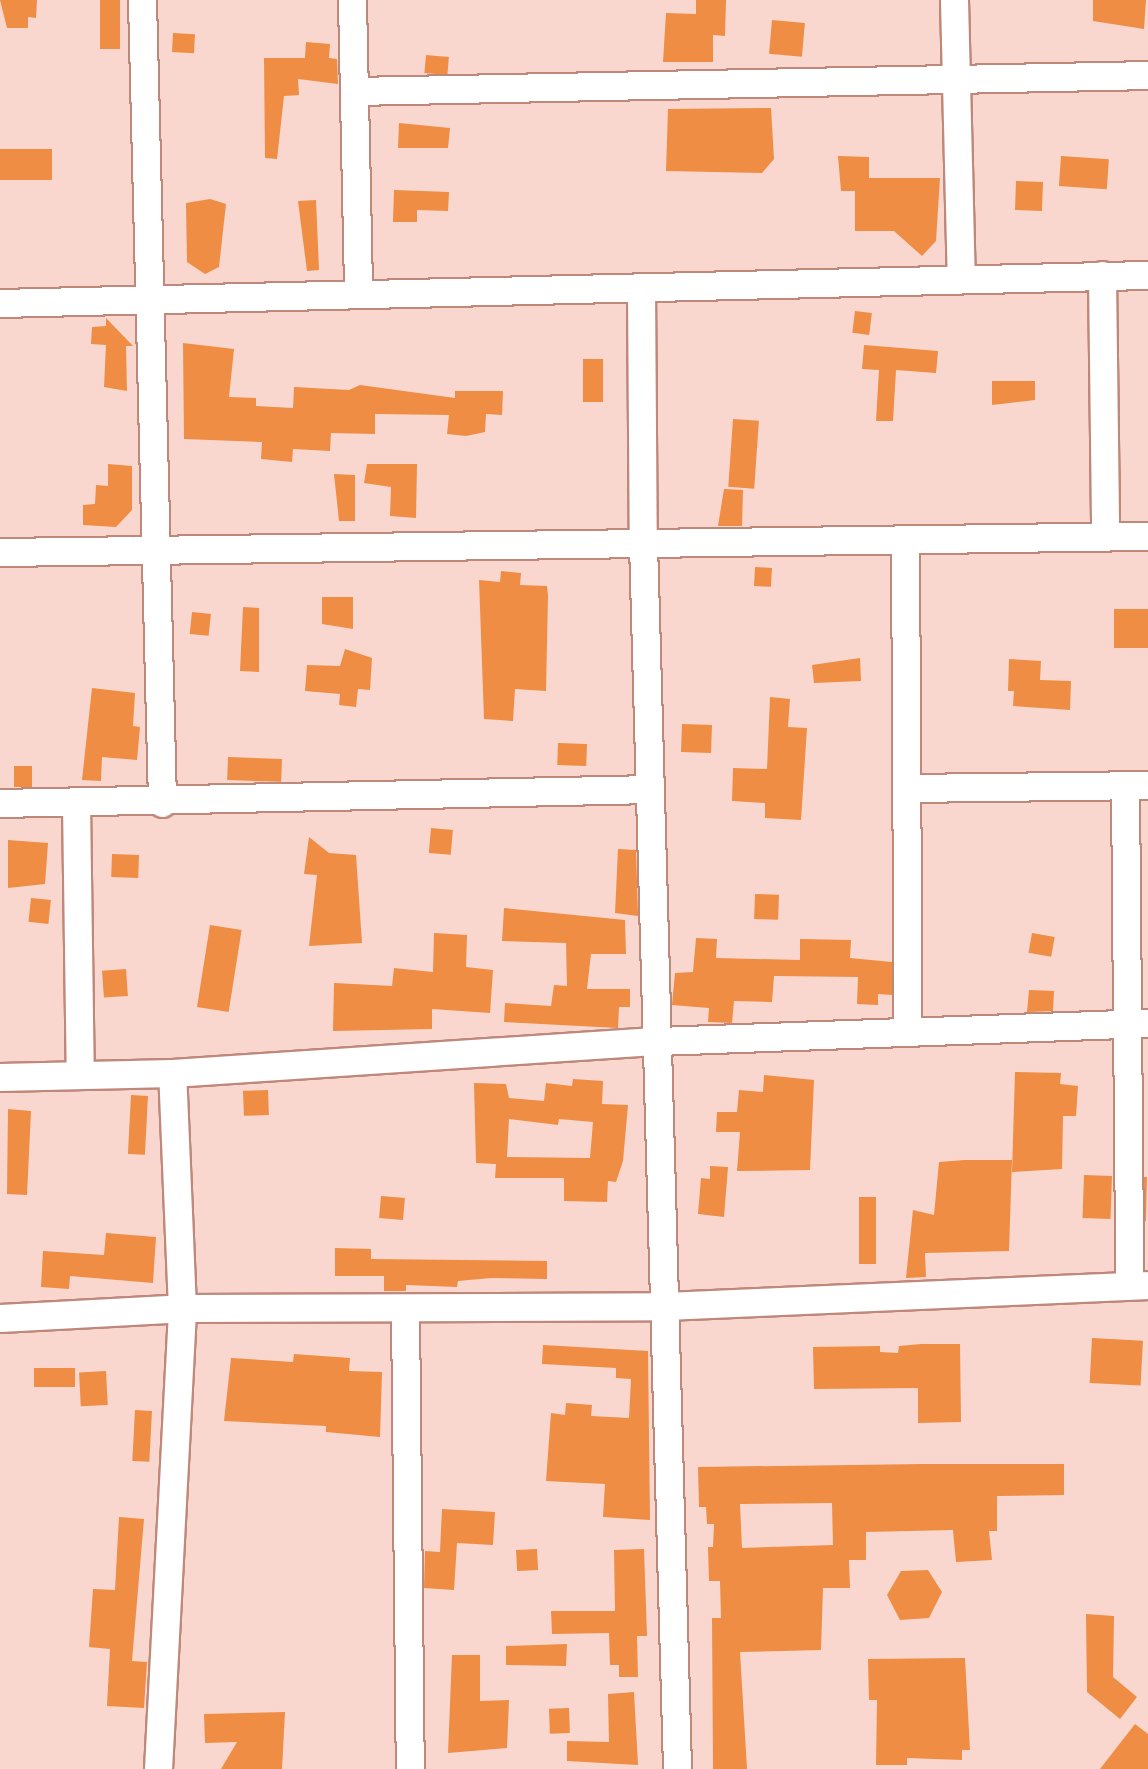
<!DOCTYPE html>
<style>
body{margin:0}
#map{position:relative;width:1148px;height:1769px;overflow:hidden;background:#fad7ce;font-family:Mulish,sans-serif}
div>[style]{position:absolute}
.building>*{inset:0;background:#ee8d43;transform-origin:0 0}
.roads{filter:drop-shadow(2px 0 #be887a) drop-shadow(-2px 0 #be887a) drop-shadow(0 2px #be887a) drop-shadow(0 -2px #be887a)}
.minor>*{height:27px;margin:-13.5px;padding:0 13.5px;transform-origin:13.5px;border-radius:13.5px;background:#fff}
span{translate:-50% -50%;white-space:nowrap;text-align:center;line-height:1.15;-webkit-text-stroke:4.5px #fad7ce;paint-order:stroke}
</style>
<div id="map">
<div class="building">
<i style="clip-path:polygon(0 0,37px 0,36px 18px,28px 17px,28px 28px,7px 28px)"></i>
<i style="left:100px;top:0;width:20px;height:49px"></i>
<i style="clip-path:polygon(696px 0,726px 0,725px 36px,713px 35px,713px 62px,663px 62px,666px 13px,696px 14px)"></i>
<i style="clip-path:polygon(1093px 0,1146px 0,1144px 29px,1093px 21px)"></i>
<i style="left:772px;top:20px;width:33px;height:34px;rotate:5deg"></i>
<i style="left:173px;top:33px;width:22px;height:19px;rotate:3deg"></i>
<i style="clip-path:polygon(306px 42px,330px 44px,329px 58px,337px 59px,338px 84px,298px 79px,299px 95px,284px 96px,277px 159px,265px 158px,264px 58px,305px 58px)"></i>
<i style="left:426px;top:55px;width:23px;height:18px;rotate:5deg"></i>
<i style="clip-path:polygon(771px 108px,774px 159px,762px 173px,666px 171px,668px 109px)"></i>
<i style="clip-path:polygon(399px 123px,450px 128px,448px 148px,398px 148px)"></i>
<i style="left:0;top:149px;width:52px;height:31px"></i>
<i style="clip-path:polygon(838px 156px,869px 157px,869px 178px,940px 178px,936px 241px,922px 256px,894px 231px,855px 231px,855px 191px,841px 191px)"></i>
<i style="left:1061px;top:156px;width:48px;height:30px;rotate:4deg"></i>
<i style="left:1016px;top:181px;width:27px;height:29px;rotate:2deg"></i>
<i style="clip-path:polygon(394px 190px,449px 192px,448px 211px,417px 210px,417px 222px,393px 222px)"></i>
<i style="clip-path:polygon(210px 199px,226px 204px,219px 267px,205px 274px,187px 262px,186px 203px)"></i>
<i style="clip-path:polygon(316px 200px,319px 270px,307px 271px,298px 201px)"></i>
<i style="left:855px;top:311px;width:17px;height:22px;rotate:7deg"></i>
<i style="clip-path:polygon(106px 318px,133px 346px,126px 346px,127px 391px,104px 387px,106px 345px,91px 344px,92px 327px,106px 326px)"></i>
<i style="clip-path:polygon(183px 343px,234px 349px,229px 397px,256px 398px,256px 406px,293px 408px,294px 387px,349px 390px,360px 385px,455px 398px,455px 391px,503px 391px,502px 415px,486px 414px,485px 432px,466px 436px,447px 434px,449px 415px,375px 414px,375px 434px,331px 433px,330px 451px,293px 449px,292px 462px,261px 459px,262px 442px,184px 439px)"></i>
<i style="clip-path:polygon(864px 345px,938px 351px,936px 373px,896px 370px,893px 421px,876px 421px,879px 370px,862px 369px)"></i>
<i style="left:583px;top:359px;width:20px;height:43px"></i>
<i style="clip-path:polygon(992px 381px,1035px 381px,1035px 400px,992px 405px)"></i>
<i style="left:733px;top:419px;width:26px;height:68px;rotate:4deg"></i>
<i style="clip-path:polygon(108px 464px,132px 466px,132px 510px,116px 527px,83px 525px,83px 505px,95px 504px,96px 485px,108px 486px)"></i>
<i style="clip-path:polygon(367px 464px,417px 464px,416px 518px,390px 516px,391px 487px,364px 483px)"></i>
<i style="clip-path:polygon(334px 474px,355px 475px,355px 521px,339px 521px)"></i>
<i style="clip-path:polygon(724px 489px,743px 490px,742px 526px,718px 526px)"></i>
<i style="left:755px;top:567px;width:17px;height:19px;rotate:3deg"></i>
<i style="clip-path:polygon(501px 571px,521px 573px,520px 585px,547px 586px,548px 596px,546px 691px,515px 689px,513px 721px,484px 719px,479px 580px,500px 582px)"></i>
<i style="clip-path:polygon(322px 597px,353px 597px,353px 629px,322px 624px)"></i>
<i style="clip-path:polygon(243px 607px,259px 608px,259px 672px,240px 671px)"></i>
<i style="left:1114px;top:609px;width:34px;height:39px"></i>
<i style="left:192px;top:612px;width:19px;height:22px;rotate:6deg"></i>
<i style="clip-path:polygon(345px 649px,372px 658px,370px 690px,358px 689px,356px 707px,339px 705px,340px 694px,305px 691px,307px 665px,340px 666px)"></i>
<i style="clip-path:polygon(860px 658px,861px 681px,814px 683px,812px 665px)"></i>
<i style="clip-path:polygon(1009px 659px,1041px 661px,1040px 680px,1071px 681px,1070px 710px,1013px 706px,1014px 691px,1008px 691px)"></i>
<i style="clip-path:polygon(92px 688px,135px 693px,133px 726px,140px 727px,137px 760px,102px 757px,101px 781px,82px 780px)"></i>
<i style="clip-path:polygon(770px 697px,790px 699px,788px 727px,807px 728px,801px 820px,765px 818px,765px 803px,732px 801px,733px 768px,767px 769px)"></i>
<i style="left:682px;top:724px;width:30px;height:28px;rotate:2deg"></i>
<i style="left:558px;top:743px;width:29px;height:22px;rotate:2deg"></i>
<i style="left:228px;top:757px;width:54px;height:23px;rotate:2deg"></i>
<i style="left:14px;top:766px;width:18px;height:21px"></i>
<i style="left:431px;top:828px;width:22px;height:25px;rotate:5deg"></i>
<i style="clip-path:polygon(309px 837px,329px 853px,356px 855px,362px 943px,309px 946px,317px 875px,304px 874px)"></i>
<i style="clip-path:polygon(8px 840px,48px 843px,45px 884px,8px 888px)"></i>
<i style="clip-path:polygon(618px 849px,636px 850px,638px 916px,615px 913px)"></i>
<i style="left:112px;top:854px;width:27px;height:23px;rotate:2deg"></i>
<i style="left:755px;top:894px;width:24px;height:25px;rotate:2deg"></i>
<i style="left:31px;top:898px;width:20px;height:24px;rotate:6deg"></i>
<i style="clip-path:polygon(504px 908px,625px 920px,626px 954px,591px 954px,587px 989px,630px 989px,630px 1007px,619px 1007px,618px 1028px,504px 1022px,505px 1003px,551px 1006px,554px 985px,567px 986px,566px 943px,502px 941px)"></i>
<i style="left:210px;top:925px;width:32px;height:83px;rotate:9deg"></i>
<i style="clip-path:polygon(434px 933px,467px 935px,466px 967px,493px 970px,490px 1013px,432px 1009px,432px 1029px,333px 1031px,334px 983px,392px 986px,394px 968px,433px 972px)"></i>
<i style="left:1032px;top:933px;width:23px;height:20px;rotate:10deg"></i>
<i style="clip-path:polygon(696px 938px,717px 939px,716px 958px,800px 960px,800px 939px,851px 940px,850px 958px,892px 962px,892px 995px,878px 994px,878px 1005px,857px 1004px,858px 977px,774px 976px,772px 1002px,734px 1001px,732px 1023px,708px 1022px,709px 1008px,672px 1005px,675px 973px,693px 972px)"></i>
<i style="left:126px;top:969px;width:27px;height:24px;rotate:86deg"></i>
<i style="clip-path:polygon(1029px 990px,1054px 991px,1053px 1011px,1027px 1012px)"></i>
<i style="clip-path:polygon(1015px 1072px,1061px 1073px,1060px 1084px,1078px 1086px,1076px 1116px,1063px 1116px,1062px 1169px,1012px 1172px)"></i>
<i style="clip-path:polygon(764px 1075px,814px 1080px,810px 1170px,737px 1171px,740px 1132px,716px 1132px,717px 1112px,737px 1112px,739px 1090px,763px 1092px)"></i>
<i style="clip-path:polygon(evenodd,573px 1079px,603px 1081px,602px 1104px,628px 1105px,623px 1161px,616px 1182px,608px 1181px,607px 1202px,564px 1201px,564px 1178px,495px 1178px,496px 1164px,476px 1163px,474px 1083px,506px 1084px,509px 1098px,544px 1101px,546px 1083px,572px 1086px,573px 1079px,509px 1119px,558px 1125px,559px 1119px,593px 1122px,590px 1158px,507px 1157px,509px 1119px)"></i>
<i style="left:268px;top:1090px;width:25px;height:25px;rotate:88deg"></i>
<i style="left:131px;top:1095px;width:17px;height:59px;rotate:3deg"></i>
<i style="clip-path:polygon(8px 1109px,31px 1111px,27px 1195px,7px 1194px)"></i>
<i style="clip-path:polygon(965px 1160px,1012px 1160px,1009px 1251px,925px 1253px,926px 1277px,906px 1278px,913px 1210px,934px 1215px,939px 1162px)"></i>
<i style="clip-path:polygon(710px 1166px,728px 1167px,724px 1217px,698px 1214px,701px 1178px,710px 1179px)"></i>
<i style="left:1084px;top:1175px;width:28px;height:43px;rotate:2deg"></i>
<i style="clip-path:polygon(1144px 1177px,1147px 1177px,1146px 1221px,1144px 1221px)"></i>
<i style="left:381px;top:1196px;width:24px;height:22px;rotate:5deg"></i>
<i style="left:859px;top:1197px;width:17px;height:67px"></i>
<i style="clip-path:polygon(106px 1233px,156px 1237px,153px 1283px,70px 1276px,69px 1289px,41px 1287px,43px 1251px,104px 1255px)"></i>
<i style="clip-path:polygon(335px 1248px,371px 1249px,371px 1259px,547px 1261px,547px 1279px,491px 1278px,458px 1281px,457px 1287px,406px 1285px,406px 1291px,384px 1291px,384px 1276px,335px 1276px)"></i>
<i style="left:1092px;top:1338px;width:51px;height:45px;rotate:3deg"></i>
<i style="clip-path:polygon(921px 1344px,960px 1344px,961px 1422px,918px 1423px,918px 1388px,814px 1389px,813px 1347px,880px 1346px,880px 1352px,898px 1353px,899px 1346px)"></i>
<i style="clip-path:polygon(543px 1345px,648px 1351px,650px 1520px,603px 1517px,605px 1484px,546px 1481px,551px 1413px,565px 1415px,566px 1403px,592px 1405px,591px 1416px,629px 1418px,631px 1379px,616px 1378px,616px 1368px,542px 1364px)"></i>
<i style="clip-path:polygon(294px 1354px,350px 1358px,349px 1371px,382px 1372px,380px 1437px,326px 1432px,326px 1426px,224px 1421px,231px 1358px,293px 1362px)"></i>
<i style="left:34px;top:1368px;width:41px;height:19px"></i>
<i style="left:106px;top:1371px;width:34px;height:27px;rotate:87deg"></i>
<i style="left:135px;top:1410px;width:17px;height:51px;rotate:3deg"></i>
<i style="clip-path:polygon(evenodd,924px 1464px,1064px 1464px,1064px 1495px,997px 1496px,997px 1531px,989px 1531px,992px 1560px,956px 1562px,953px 1530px,866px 1532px,866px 1560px,849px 1560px,850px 1588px,823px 1588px,821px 1650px,740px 1652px,747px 1769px,713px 1769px,712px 1618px,721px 1618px,720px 1581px,709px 1581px,708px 1547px,713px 1547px,714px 1524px,707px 1524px,706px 1507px,699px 1507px,698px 1467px,924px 1464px,832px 1503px,833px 1545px,742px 1548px,740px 1504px,832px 1503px)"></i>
<i style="clip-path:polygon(442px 1509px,495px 1512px,493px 1545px,457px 1543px,454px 1590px,424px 1588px,425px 1551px,440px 1552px)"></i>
<i style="clip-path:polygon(119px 1517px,144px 1519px,132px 1661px,147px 1662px,144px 1708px,107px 1706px,110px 1649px,89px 1647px,93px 1589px,115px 1590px)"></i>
<i style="left:537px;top:1549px;width:21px;height:21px;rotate:87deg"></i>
<i style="clip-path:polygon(644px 1549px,647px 1636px,637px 1636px,638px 1677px,619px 1677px,619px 1665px,610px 1665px,609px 1633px,552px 1634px,551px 1611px,615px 1611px,614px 1550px)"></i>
<i style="clip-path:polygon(928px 1570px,942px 1592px,929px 1618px,900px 1620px,887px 1595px,901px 1571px)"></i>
<i style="clip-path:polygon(1086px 1614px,1114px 1616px,1113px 1677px,1137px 1697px,1120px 1719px,1087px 1692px)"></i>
<i style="clip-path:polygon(567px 1644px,566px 1666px,506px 1665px,506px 1646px)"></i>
<i style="clip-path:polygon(452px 1655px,480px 1655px,480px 1701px,509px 1700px,507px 1748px,448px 1753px)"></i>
<i style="clip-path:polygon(965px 1658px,970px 1750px,962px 1750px,962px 1760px,907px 1758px,907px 1765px,876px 1765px,877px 1700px,869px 1700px,868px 1659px)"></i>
<i style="clip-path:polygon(634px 1692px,638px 1765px,567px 1761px,567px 1741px,609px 1742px,608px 1694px)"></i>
<i style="left:569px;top:1708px;width:25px;height:20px;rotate:88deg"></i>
<i style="clip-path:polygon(285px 1712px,282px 1769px,221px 1769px,237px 1742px,205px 1743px,204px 1714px)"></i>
<i style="clip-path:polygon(1135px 1724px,1148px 1734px,1148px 1769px,1100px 1769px)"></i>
</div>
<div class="roads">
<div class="minor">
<i style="left:142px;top:0;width:803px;rotate:88.57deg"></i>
<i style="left:352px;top:0;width:294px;rotate:88.8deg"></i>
<i style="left:954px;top:0;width:279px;rotate:88.6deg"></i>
<i style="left:354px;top:91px;width:794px;rotate:-1.15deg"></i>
<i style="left:1102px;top:275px;width:261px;rotate:89.3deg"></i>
<i style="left:641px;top:287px;width:256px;rotate:89.6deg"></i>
<i style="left:643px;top:543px;width:1226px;rotate:88.41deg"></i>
<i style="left:0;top:303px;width:1148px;rotate:-1.4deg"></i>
<i style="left:905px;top:539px;width:493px;rotate:89.7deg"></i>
<i style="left:0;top:552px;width:1148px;rotate:-0.8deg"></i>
<i style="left:1125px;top:786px;width:499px;rotate:89.5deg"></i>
<i style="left:906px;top:788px;width:242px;rotate:-0.7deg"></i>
<i style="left:0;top:803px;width:650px;rotate:-1.23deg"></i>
<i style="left:76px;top:803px;width:271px;rotate:89.2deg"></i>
<i style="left:0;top:1077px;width:172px;rotate:-1.3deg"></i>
<i style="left:172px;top:1073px;width:487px;rotate:-3.8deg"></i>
<i style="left:658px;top:1041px;width:490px;rotate:-2.1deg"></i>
<i style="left:405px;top:1310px;width:459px;rotate:89.4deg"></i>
<i style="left:0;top:1318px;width:182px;rotate:-3.1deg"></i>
<i style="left:182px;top:1308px;width:485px;rotate:-0.2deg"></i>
<i style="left:667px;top:1306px;width:481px;rotate:-2.5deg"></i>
<i style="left:158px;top:1769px;width:462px;rotate:-87deg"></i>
<i style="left:182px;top:1308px;width:235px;rotate:-92.4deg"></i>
</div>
</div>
</div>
